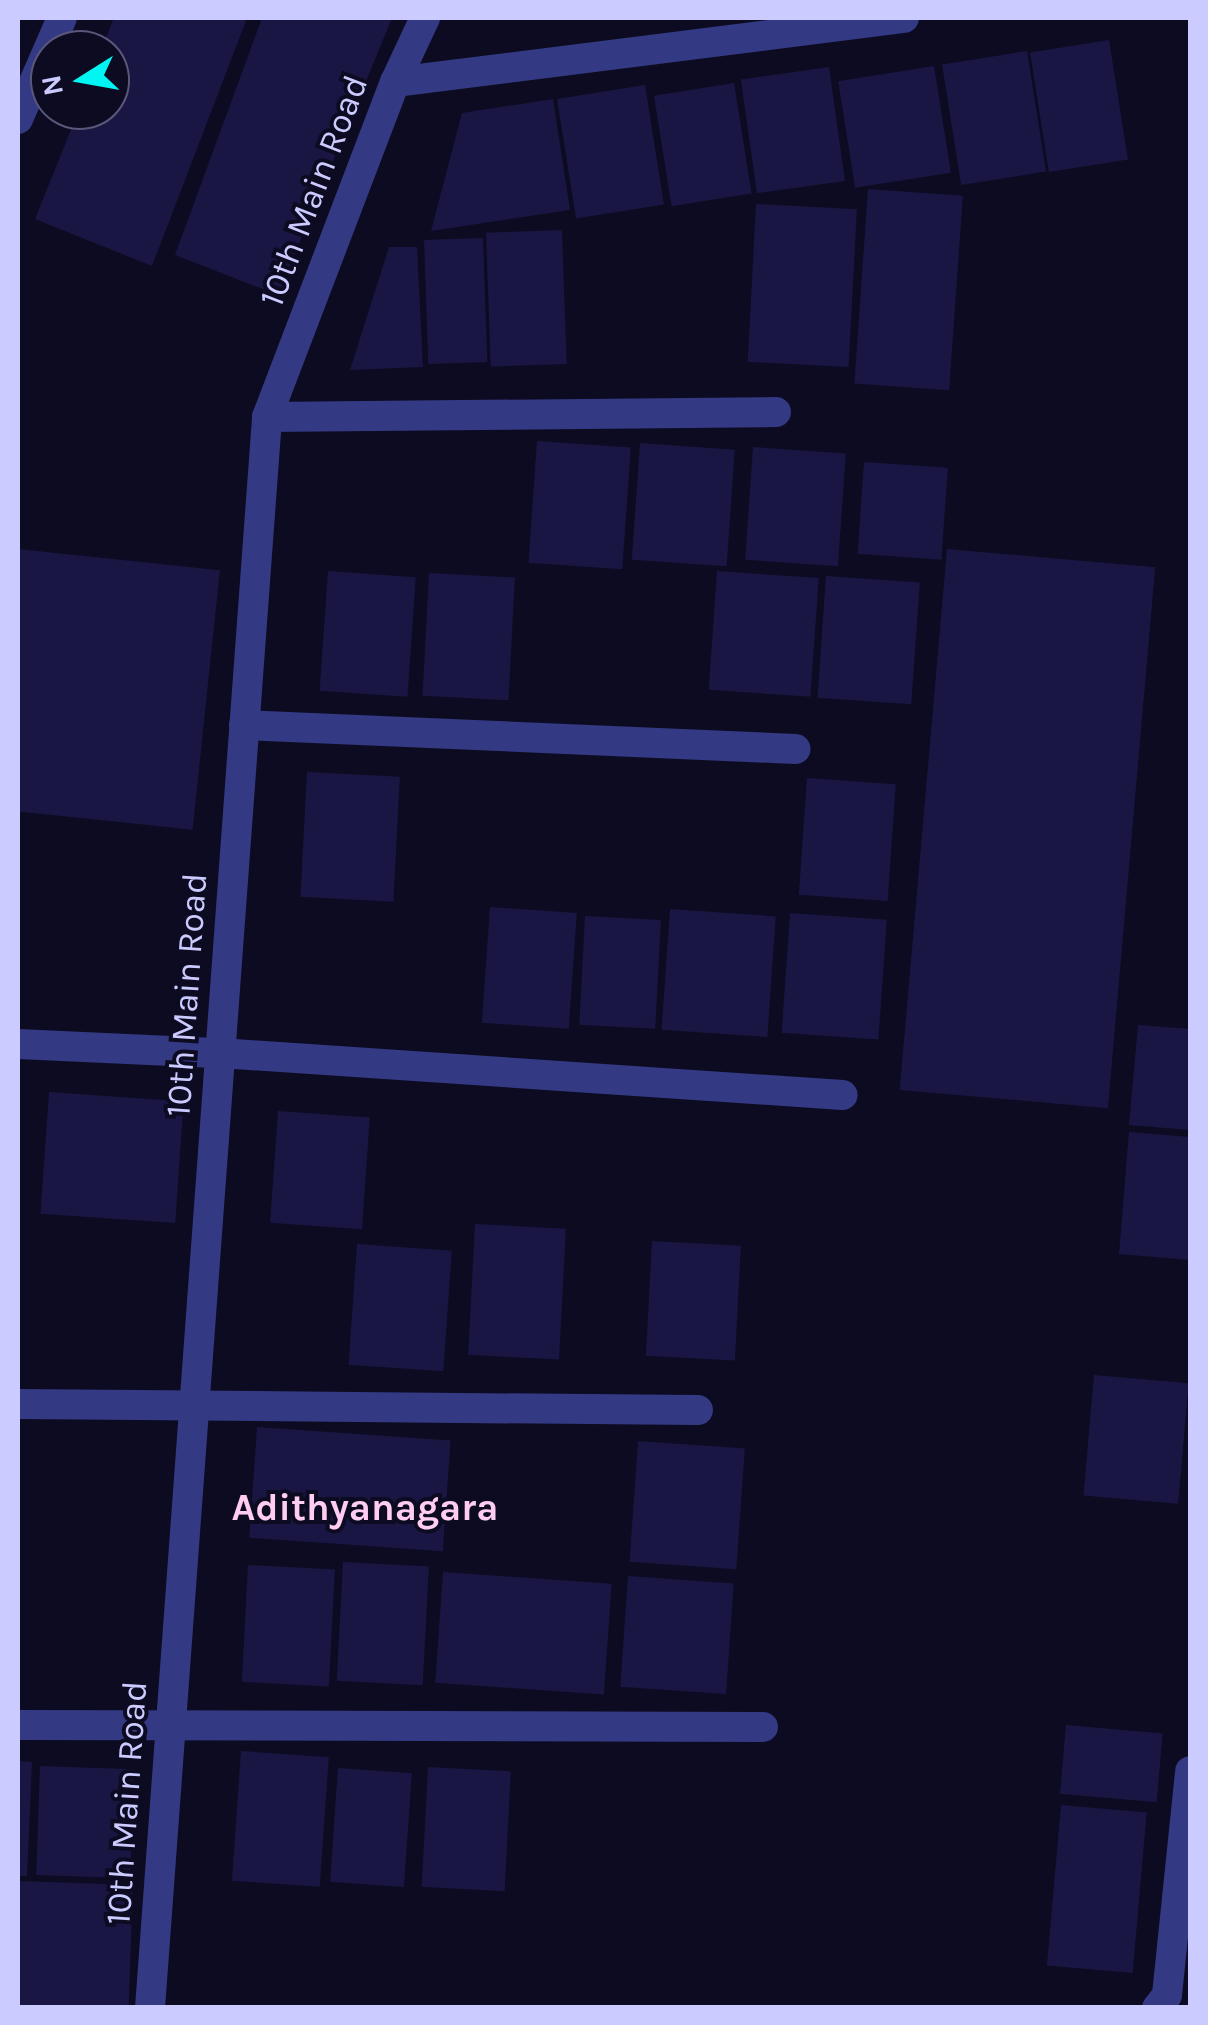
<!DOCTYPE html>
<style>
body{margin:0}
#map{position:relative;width:1208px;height:2025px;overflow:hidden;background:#0d0b21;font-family:Karla,sans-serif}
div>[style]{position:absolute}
.building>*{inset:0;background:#1a1643;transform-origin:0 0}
.minor>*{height:30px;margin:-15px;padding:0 15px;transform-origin:15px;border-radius:15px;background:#333983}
span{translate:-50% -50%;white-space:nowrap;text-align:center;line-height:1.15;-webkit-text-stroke:8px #0d0b21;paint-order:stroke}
.street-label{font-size:35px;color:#cbcbff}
.neighbourhood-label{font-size:38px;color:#ffcdf2;font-weight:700}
.frame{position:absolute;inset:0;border:20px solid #cbcbff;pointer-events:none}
.north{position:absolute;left:30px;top:30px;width:100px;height:100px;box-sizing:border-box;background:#0d0b21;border:2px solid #59587a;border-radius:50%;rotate:259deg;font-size:28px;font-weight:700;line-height:40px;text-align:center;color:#cbcbff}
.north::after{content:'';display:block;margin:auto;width:35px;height:45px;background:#00f6f3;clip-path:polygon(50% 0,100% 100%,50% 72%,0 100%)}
</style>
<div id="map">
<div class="building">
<i style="clip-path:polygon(114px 18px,247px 18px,152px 266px,35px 219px,79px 110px,110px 110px,110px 50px,101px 50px)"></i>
<i style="clip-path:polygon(262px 18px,392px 18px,278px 295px,175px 255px)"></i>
<i style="left:1109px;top:40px;width:121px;height:80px;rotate:81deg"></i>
<i style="left:1027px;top:51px;width:122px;height:86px;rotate:81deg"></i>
<i style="left:934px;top:66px;width:108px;height:97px;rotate:81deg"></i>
<i style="left:829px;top:67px;width:115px;height:89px;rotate:82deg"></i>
<i style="left:734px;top:83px;width:112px;height:81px;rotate:81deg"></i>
<i style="left:645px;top:85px;width:121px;height:89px;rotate:81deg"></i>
<i style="clip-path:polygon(553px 99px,570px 210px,431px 231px,462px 113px)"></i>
<i style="left:868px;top:189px;width:95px;height:195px;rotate:4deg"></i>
<i style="left:756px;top:204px;width:101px;height:158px;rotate:3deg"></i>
<i style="left:562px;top:230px;width:134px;height:76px;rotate:88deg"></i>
<i style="left:483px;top:238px;width:124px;height:59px;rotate:88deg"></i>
<i style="clip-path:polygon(389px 247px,417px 247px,423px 367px,350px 370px)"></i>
<i style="left:537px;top:441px;width:94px;height:122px;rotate:4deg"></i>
<i style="left:640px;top:443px;width:95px;height:117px;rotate:4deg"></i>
<i style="left:753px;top:447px;width:93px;height:113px;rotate:4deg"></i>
<i style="left:864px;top:462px;width:84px;height:92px;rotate:4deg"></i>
<i style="left:18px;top:549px;width:203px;height:261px;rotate:6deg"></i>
<i style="left:947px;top:549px;width:209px;height:543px;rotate:5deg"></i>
<i style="left:328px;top:571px;width:88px;height:120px;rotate:4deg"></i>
<i style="left:717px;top:571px;width:102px;height:119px;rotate:4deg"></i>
<i style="left:429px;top:573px;width:86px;height:123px;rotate:3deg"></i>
<i style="left:826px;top:576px;width:94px;height:122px;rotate:4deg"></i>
<i style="left:307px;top:772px;width:93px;height:125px;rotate:3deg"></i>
<i style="left:807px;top:778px;width:89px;height:117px;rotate:4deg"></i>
<i style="left:490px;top:907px;width:87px;height:116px;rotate:4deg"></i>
<i style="left:670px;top:909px;width:106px;height:121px;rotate:4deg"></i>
<i style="left:790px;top:913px;width:97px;height:120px;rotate:4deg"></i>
<i style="left:585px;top:916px;width:76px;height:109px;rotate:3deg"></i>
<i style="clip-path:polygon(1138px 1025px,1190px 1029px,1190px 1130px,1129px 1125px)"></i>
<i style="left:49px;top:1092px;width:135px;height:122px;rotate:4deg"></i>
<i style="left:278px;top:1111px;width:92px;height:112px;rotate:4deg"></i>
<i style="clip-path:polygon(1129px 1132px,1190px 1137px,1190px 1260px,1119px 1254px)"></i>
<i style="left:475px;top:1224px;width:91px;height:131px;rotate:3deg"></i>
<i style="left:652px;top:1241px;width:89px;height:115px;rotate:3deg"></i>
<i style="left:357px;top:1244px;width:95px;height:121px;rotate:4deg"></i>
<i style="left:1094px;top:1375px;width:95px;height:121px;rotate:5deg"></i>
<i style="left:257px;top:1427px;width:194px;height:111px;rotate:4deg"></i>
<i style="left:638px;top:1441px;width:107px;height:121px;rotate:4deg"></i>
<i style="left:343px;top:1562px;width:86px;height:119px;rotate:3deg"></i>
<i style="left:248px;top:1565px;width:87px;height:117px;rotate:3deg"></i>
<i style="left:443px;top:1572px;width:169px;height:111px;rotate:4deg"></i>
<i style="left:628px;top:1576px;width:106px;height:111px;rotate:4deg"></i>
<i style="left:1066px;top:1725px;width:97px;height:69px;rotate:5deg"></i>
<i style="left:241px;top:1751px;width:88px;height:130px;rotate:4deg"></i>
<i style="clip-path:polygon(18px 1761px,32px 1762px,27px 1876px,18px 1876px)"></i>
<i style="left:40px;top:1766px;width:94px;height:109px;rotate:2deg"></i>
<i style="left:428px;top:1767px;width:83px;height:120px;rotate:3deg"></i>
<i style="left:338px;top:1768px;width:74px;height:114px;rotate:4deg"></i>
<i style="left:1061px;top:1805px;width:86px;height:161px;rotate:5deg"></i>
<i style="left:18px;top:1881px;width:115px;height:126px;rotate:2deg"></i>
</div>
<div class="minor">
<i style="left:395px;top:82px;width:513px;rotate:-7.17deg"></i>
<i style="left:18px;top:119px;width:110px;rotate:-66.5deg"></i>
<i style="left:267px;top:417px;width:509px;rotate:-0.56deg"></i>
<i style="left:244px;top:725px;width:552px;rotate:2.49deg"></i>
<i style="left:18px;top:1044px;width:202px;rotate:2.6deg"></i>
<i style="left:220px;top:1053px;width:624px;rotate:3.86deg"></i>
<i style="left:18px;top:1404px;width:680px;rotate:0.51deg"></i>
<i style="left:18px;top:1725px;width:745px;rotate:0.15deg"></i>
<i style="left:150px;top:2008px;width:1595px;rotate:-85.79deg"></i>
<i style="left:267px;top:417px;width:359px;rotate:-69.1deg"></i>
<i style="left:395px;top:82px;width:71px;rotate:-64.9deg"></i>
<i style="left:1157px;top:2008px;width:16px;rotate:-52deg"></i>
<i style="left:1167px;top:1995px;width:225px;rotate:-84.1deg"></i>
</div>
<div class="street-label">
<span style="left:314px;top:191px;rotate:-69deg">10th Main Road</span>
<span style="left:187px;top:995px;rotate:-86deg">10th Main Road</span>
<span style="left:127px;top:1803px;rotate:-86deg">10th Main Road</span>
</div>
<div class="neighbourhood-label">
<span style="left:365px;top:1508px">Adithyanagara</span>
</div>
<div class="frame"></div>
<div class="north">N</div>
</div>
